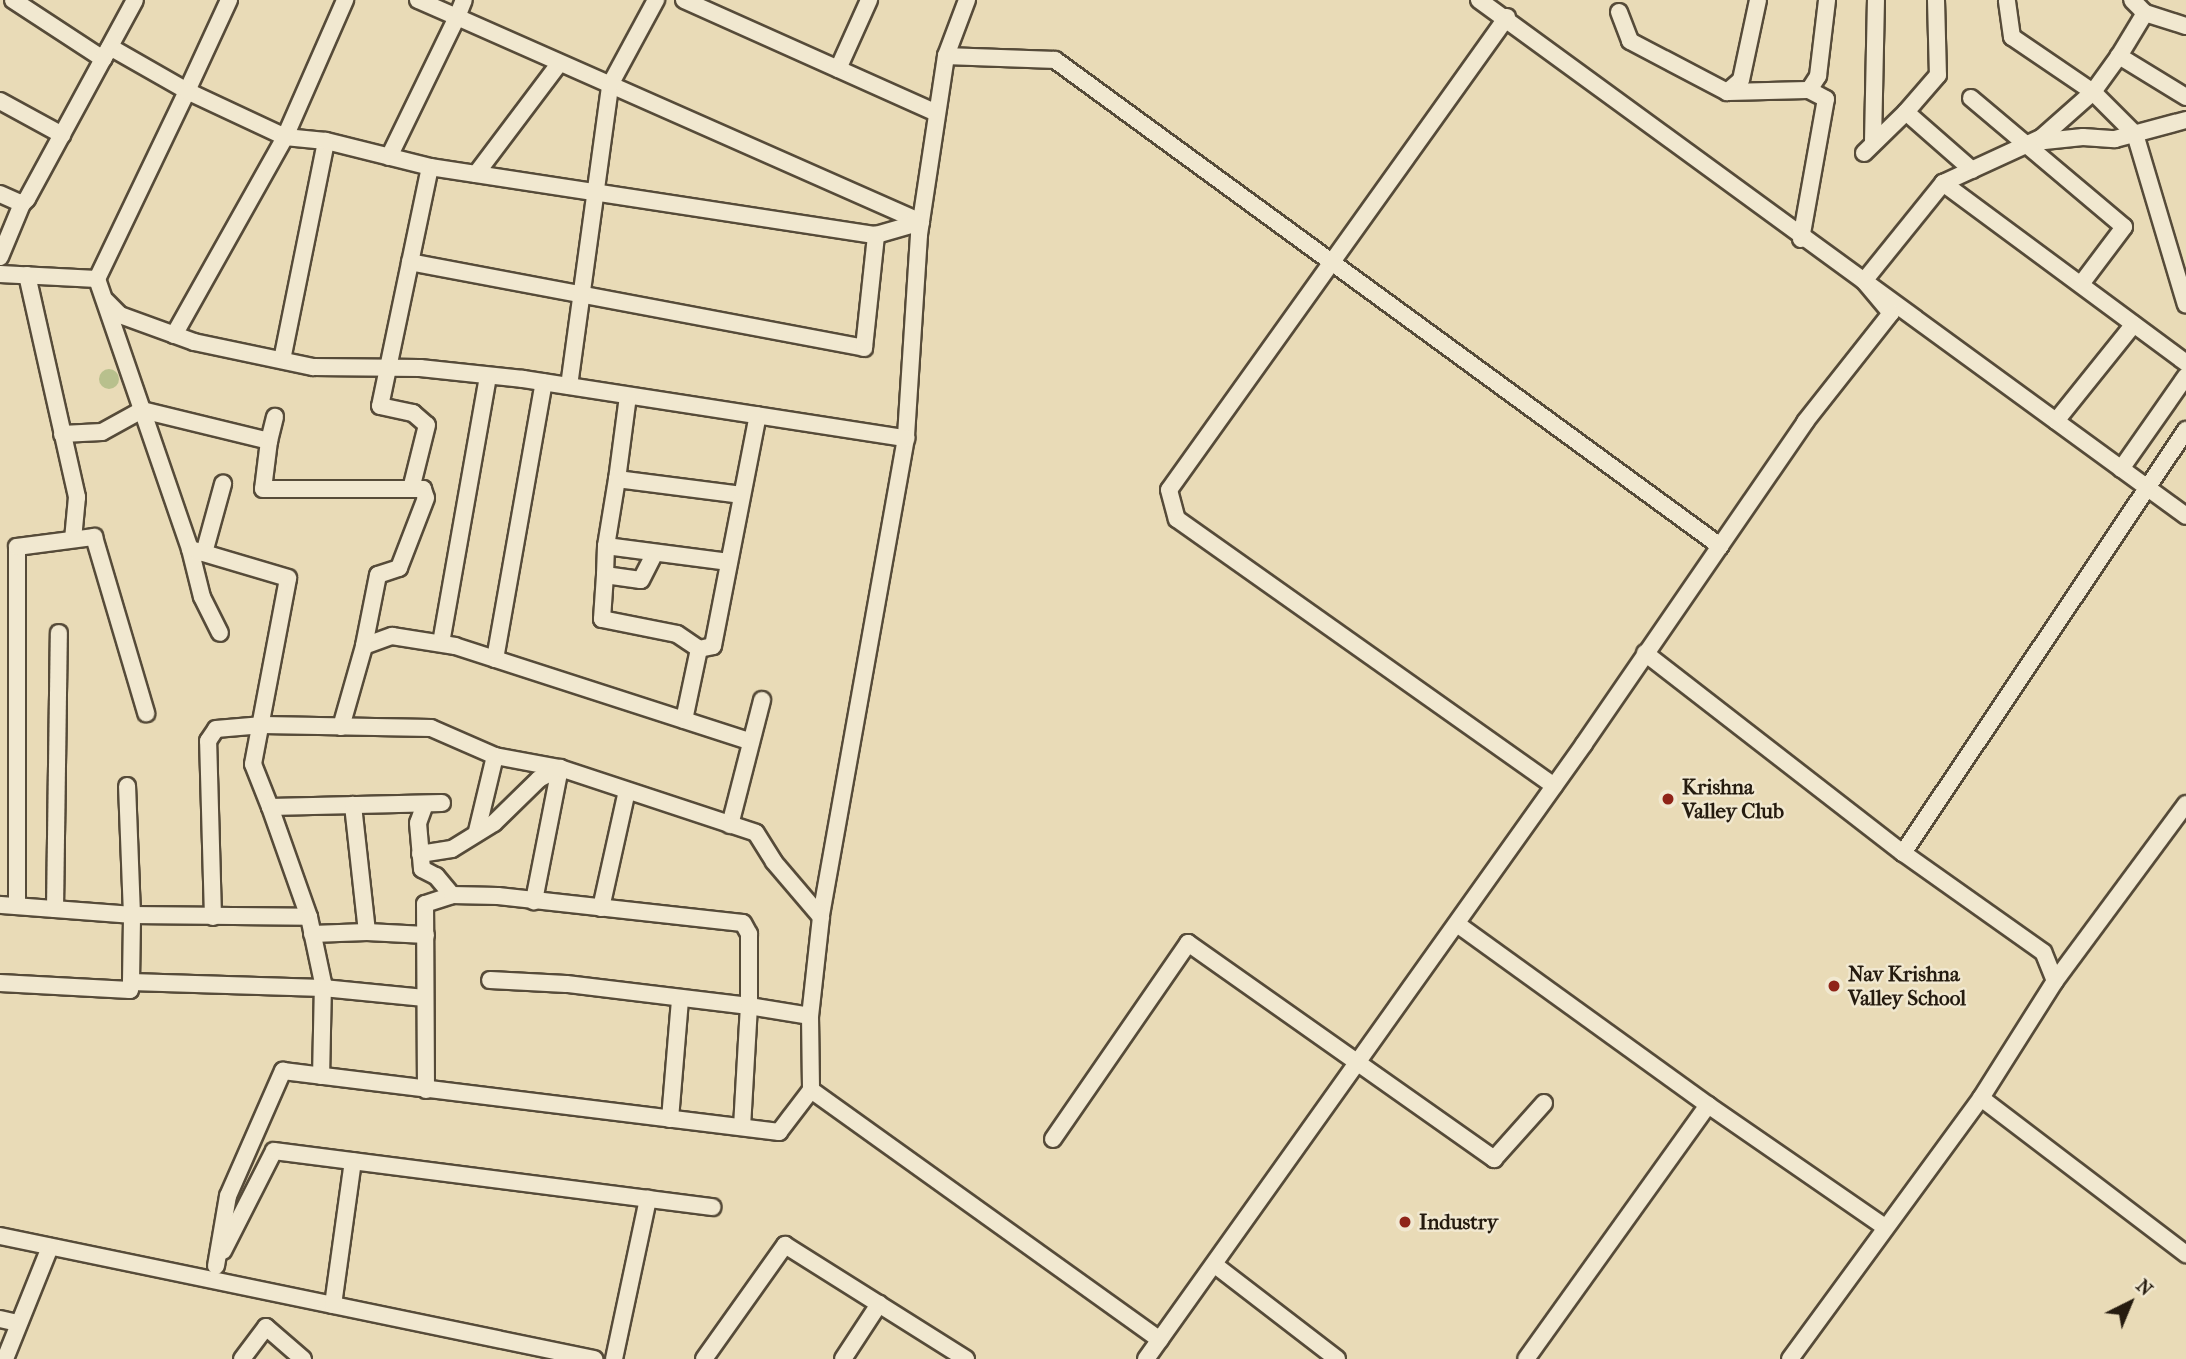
<!DOCTYPE html>
<style>
body{margin:0}
#map{position:relative;width:2186px;height:1359px;overflow:hidden;background:#e9dbb7;font-family:"IM FELL French Canon",serif}
div>[style]{position:absolute}
.green>*{inset:0;background:#b8c08d}
.round{border-radius:50%}
.roads{filter:drop-shadow(2px 0 #564b39) drop-shadow(-2px 0 #564b39) drop-shadow(0 2px #564b39) drop-shadow(0 -2px #564b39)}
.minor>*{height:16px;margin:-8px;padding:0 8px;transform-origin:8px;border-radius:8px;background:#f1e8d0}
.dots>*{width:19px;height:19px;translate:-50% -50%;box-sizing:border-box;border:4px solid #f1e8d0;border-radius:50%}
span{translate:-50% -50%;white-space:nowrap;text-align:center;line-height:1.15;-webkit-text-stroke:5px #f1e8d0;paint-order:stroke}
.poi-label{font-size:21px;color:#251b0f;font-weight:700}
.left{translate:0 -50%;text-align:left}
.north{position:absolute;left:2095px;top:1268px;width:70px;height:70px;-webkit-text-stroke:5px #f1e8d0;paint-order:stroke;rotate:43deg;font-size:19px;font-weight:700;line-height:28px;text-align:center;color:#251b0f}
.north::after{content:'';display:block;margin:auto;width:24px;height:32px;background:#251b0f;clip-path:polygon(50% 0,100% 100%,50% 72%,0 100%)}
</style>
<div id="map">
<div class="green">
<i class="round" style="left:99px;top:369px;width:20px;height:20px"></i>
</div>
<div class="roads">
<div class="minor">
<i style="left:13px;top:0;width:108px;rotate:33.2deg"></i>
<i style="left:103px;top:59px;width:14px;rotate:-60deg"></i>
<i style="left:110px;top:47px;width:89px;rotate:29.7deg"></i>
<i style="left:187px;top:91px;width:100px;rotate:-65.2deg"></i>
<i style="left:418px;top:0;width:43px;rotate:23.6deg"></i>
<i style="left:457px;top:17px;width:18px;rotate:-68deg"></i>
<i style="left:684px;top:0;width:277px;rotate:24.1deg"></i>
<i style="left:967px;top:0;width:60px;rotate:110.6deg"></i>
<i style="left:946px;top:56px;width:181px;rotate:98.6deg"></i>
<i style="left:919px;top:235px;width:203px;rotate:93.7deg"></i>
<i style="left:906px;top:438px;width:486px;rotate:100.1deg"></i>
<i style="left:821px;top:917px;width:100px;rotate:96.3deg"></i>
<i style="left:810px;top:1016px;width:74px;rotate:89.2deg"></i>
<i style="left:811px;top:1090px;width:429px;rotate:35.6deg"></i>
<i style="left:1479px;top:0;width:875px;rotate:36.12deg"></i>
<i style="left:1936px;top:0;width:75px;rotate:88.5deg"></i>
<i style="left:1938px;top:75px;width:49px;rotate:130.9deg"></i>
<i style="left:1906px;top:112px;width:88px;rotate:41.3deg"></i>
<i style="left:1619px;top:12px;width:31px;rotate:69deg"></i>
<i style="left:1630px;top:41px;width:110px;rotate:27.7deg"></i>
<i style="left:1727px;top:92px;width:18px;rotate:-41deg"></i>
<i style="left:1741px;top:80px;width:82px;rotate:-78deg"></i>
<i style="left:2145px;top:13px;width:43px;rotate:17.6deg"></i>
<i style="left:1507px;top:17px;width:581px;rotate:125.55deg"></i>
<i style="left:1169px;top:490px;width:30px;rotate:75deg"></i>
<i style="left:1177px;top:519px;width:462px;rotate:35.3deg"></i>
<i style="left:946px;top:56px;width:109px;rotate:2.1deg"></i>
<i style="left:1055px;top:60px;width:824px;rotate:36.16deg"></i>
<i style="left:2119px;top:56px;width:50px;rotate:-58.8deg"></i>
<i style="left:2145px;top:13px;width:18px;rotate:-135deg"></i>
<i style="left:838px;top:69px;width:76px;rotate:-65.8deg"></i>
<i style="left:1727px;top:92px;width:82px;rotate:-1.4deg"></i>
<i style="left:2186px;top:97px;width:79px;rotate:-148.5deg"></i>
<i style="left:2119px;top:56px;width:44px;rotate:125.8deg"></i>
<i style="left:2093px;top:92px;width:59px;rotate:45deg"></i>
<i style="left:2135px;top:134px;width:178px;rotate:73.4deg"></i>
<i style="left:1971px;top:98px;width:200px;rotate:40.1deg"></i>
<i style="left:2124px;top:227px;width:71px;rotate:127deg"></i>
<i style="left:0;top:101px;width:71px;rotate:28.7deg"></i>
<i style="left:1873px;top:142px;width:142px;rotate:-88.8deg"></i>
<i style="left:2035px;top:142px;width:48px;rotate:-5.9deg"></i>
<i style="left:2083px;top:137px;width:32px;rotate:4deg"></i>
<i style="left:2115px;top:139px;width:73px;rotate:-15deg"></i>
<i style="left:1864px;top:153px;width:59px;rotate:-44.3deg"></i>
<i style="left:389px;top:157px;width:156px;rotate:-64.1deg"></i>
<i style="left:457px;top:17px;width:507px;rotate:23.84deg"></i>
<i style="left:430px;top:167px;width:451px;rotate:8.7deg"></i>
<i style="left:876px;top:235px;width:47px;rotate:-16.1deg"></i>
<i style="left:476px;top:174px;width:138px;rotate:-53deg"></i>
<i style="left:1943px;top:183px;width:302px;rotate:36.5deg"></i>
<i style="left:0;top:194px;width:24px;rotate:24deg"></i>
<i style="left:22px;top:204px;width:7px;rotate:-45deg"></i>
<i style="left:27px;top:199px;width:226px;rotate:-61.5deg"></i>
<i style="left:1801px;top:239px;width:142px;rotate:-79.9deg"></i>
<i style="left:1826px;top:99px;width:19px;rotate:-152deg"></i>
<i style="left:1809px;top:90px;width:17px;rotate:-57deg"></i>
<i style="left:1818px;top:76px;width:77px;rotate:-83.2deg"></i>
<i style="left:0;top:257px;width:57px;rotate:-67.5deg"></i>
<i style="left:410px;top:262px;width:462px;rotate:10.7deg"></i>
<i style="left:864px;top:348px;width:114px;rotate:-83.9deg"></i>
<i style="left:0;top:274px;width:97px;rotate:3deg"></i>
<i style="left:27px;top:275px;width:228px;rotate:77.3deg"></i>
<i style="left:77px;top:497px;width:42px;rotate:95.4deg"></i>
<i style="left:106px;top:301px;width:20px;rotate:45deg"></i>
<i style="left:120px;top:315px;width:79px;rotate:20deg"></i>
<i style="left:194px;top:342px;width:122px;rotate:11.9deg"></i>
<i style="left:313px;top:367px;width:107px;rotate:0.5deg"></i>
<i style="left:420px;top:368px;width:104px;rotate:6.1deg"></i>
<i style="left:523px;top:379px;width:388px;rotate:8.8deg"></i>
<i style="left:174px;top:335px;width:227px;rotate:-60.7deg"></i>
<i style="left:285px;top:137px;width:41px;rotate:5.6deg"></i>
<i style="left:282px;top:360px;width:223px;rotate:-78.6deg"></i>
<i style="left:326px;top:141px;width:107px;rotate:14deg"></i>
<i style="left:430px;top:167px;width:244px;rotate:101.8deg"></i>
<i style="left:380px;top:406px;width:34px;rotate:12deg"></i>
<i style="left:413px;top:413px;width:18px;rotate:41deg"></i>
<i style="left:427px;top:425px;width:66px;rotate:104deg"></i>
<i style="left:569px;top:386px;width:304px;rotate:-82.2deg"></i>
<i style="left:610px;top:85px;width:97px;rotate:-61.6deg"></i>
<i style="left:628px;top:396px;width:84px;rotate:97.5deg"></i>
<i style="left:617px;top:479px;width:126px;rotate:7.3deg"></i>
<i style="left:2056px;top:421px;width:124px;rotate:-51.2deg"></i>
<i style="left:62px;top:434px;width:40px;rotate:-2.9deg"></i>
<i style="left:102px;top:432px;width:46px;rotate:-28.8deg"></i>
<i style="left:142px;top:410px;width:131px;rotate:13.7deg"></i>
<i style="left:269px;top:441px;width:25px;rotate:-76deg"></i>
<i style="left:269px;top:441px;width:48px;rotate:97.1deg"></i>
<i style="left:263px;top:489px;width:160px"></i>
<i style="left:423px;top:489px;width:9px;rotate:72deg"></i>
<i style="left:426px;top:498px;width:75px;rotate:111.1deg"></i>
<i style="left:399px;top:568px;width:22px;rotate:162deg"></i>
<i style="left:378px;top:575px;width:72px;rotate:101.2deg"></i>
<i style="left:2121px;top:469px;width:113px;rotate:-55deg"></i>
<i style="left:617px;top:479px;width:68px;rotate:99.3deg"></i>
<i style="left:606px;top:546px;width:124px;rotate:7.4deg"></i>
<i style="left:606px;top:546px;width:29px;rotate:92deg"></i>
<i style="left:605px;top:575px;width:36px;rotate:8deg"></i>
<i style="left:641px;top:580px;width:30px;rotate:-63deg"></i>
<i style="left:190px;top:549px;width:49px;rotate:76deg"></i>
<i style="left:202px;top:597px;width:40px;rotate:63.4deg"></i>
<i style="left:204px;top:553px;width:72px;rotate:-74.6deg"></i>
<i style="left:605px;top:575px;width:44px;rotate:93.9deg"></i>
<i style="left:602px;top:619px;width:76px;rotate:11.3deg"></i>
<i style="left:677px;top:634px;width:27px;rotate:34deg"></i>
<i style="left:699px;top:649px;width:14px;rotate:-12deg"></i>
<i style="left:713px;top:646px;width:235px;rotate:-79deg"></i>
<i style="left:441px;top:643px;width:271px;rotate:-80deg"></i>
<i style="left:1645px;top:653px;width:326px;rotate:37.8deg"></i>
<i style="left:495px;top:659px;width:281px;rotate:-80deg"></i>
<i style="left:684px;top:720px;width:73px;rotate:-78.1deg"></i>
<i style="left:341px;top:727px;width:84px;rotate:-74.1deg"></i>
<i style="left:364px;top:646px;width:30px;rotate:-20deg"></i>
<i style="left:392px;top:636px;width:64px;rotate:9deg"></i>
<i style="left:455px;top:646px;width:310px;rotate:17.9deg"></i>
<i style="left:425px;top:804px;width:20px;rotate:110deg"></i>
<i style="left:418px;top:823px;width:46px;rotate:85deg"></i>
<i style="left:422px;top:869px;width:16px;rotate:27deg"></i>
<i style="left:436px;top:876px;width:25px;rotate:50deg"></i>
<i style="left:270px;top:807px;width:46px;rotate:-111.6deg"></i>
<i style="left:253px;top:764px;width:189px;rotate:-79.3deg"></i>
<i style="left:288px;top:578px;width:102px;rotate:-163.5deg"></i>
<i style="left:190px;top:549px;width:286px;rotate:-109deg"></i>
<i style="left:97px;top:279px;width:208px;rotate:-64.4deg"></i>
<i style="left:187px;top:91px;width:108px;rotate:25.1deg"></i>
<i style="left:285px;top:137px;width:150px;rotate:-66.3deg"></i>
<i style="left:730px;top:825px;width:129px;rotate:-75.6deg"></i>
<i style="left:477px;top:831px;width:77px;rotate:-76.5deg"></i>
<i style="left:420px;top:854px;width:32px;rotate:-9deg"></i>
<i style="left:452px;top:849px;width:49px;rotate:-31.8deg"></i>
<i style="left:494px;top:823px;width:63px;rotate:-44.4deg"></i>
<i style="left:539px;top:779px;width:24px;rotate:-28deg"></i>
<i style="left:560px;top:768px;width:136px;rotate:101.1deg"></i>
<i style="left:0;top:905px;width:132px;rotate:4.3deg"></i>
<i style="left:132px;top:915px;width:129px;rotate:-92.2deg"></i>
<i style="left:17px;top:906px;width:359px;rotate:-90deg"></i>
<i style="left:17px;top:547px;width:78px;rotate:-7.4deg"></i>
<i style="left:94px;top:537px;width:184px;rotate:73.5deg"></i>
<i style="left:601px;top:908px;width:120px;rotate:-77.5deg"></i>
<i style="left:55px;top:909px;width:276px;rotate:-89.2deg"></i>
<i style="left:213px;top:917px;width:176px;rotate:-91.6deg"></i>
<i style="left:208px;top:741px;width:14px;rotate:-56deg"></i>
<i style="left:216px;top:729px;width:47px;rotate:-4.9deg"></i>
<i style="left:263px;top:725px;width:168px;rotate:1deg"></i>
<i style="left:431px;top:728px;width:70px;rotate:23.6deg"></i>
<i style="left:495px;top:756px;width:66px;rotate:10.5deg"></i>
<i style="left:560px;top:768px;width:206px;rotate:18.3deg"></i>
<i style="left:756px;top:833px;width:34px;rotate:58deg"></i>
<i style="left:774px;top:862px;width:72px;rotate:49.5deg"></i>
<i style="left:309px;top:917px;width:117px;rotate:-109.5deg"></i>
<i style="left:270px;top:807px;width:172px;rotate:-1.3deg"></i>
<i style="left:1457px;top:924px;width:309px;rotate:35.8deg"></i>
<i style="left:1708px;top:1105px;width:312px;rotate:125.6deg"></i>
<i style="left:367px;top:932px;width:59px;rotate:2.9deg"></i>
<i style="left:312px;top:934px;width:55px;rotate:-2.1deg"></i>
<i style="left:367px;top:932px;width:128px;rotate:-96.3deg"></i>
<i style="left:2055px;top:981px;width:220px;rotate:-53.5deg"></i>
<i style="left:131px;top:982px;width:67px;rotate:-89.1deg"></i>
<i style="left:132px;top:915px;width:177px;rotate:0.6deg"></i>
<i style="left:309px;top:917px;width:67px;rotate:78deg"></i>
<i style="left:323px;top:983px;width:93px;rotate:91.2deg"></i>
<i style="left:0;top:983px;width:130px;rotate:3.1deg"></i>
<i style="left:130px;top:990px;width:8px;rotate:-83deg"></i>
<i style="left:131px;top:982px;width:192px;rotate:1.8deg"></i>
<i style="left:323px;top:988px;width:102px;rotate:5.6deg"></i>
<i style="left:426px;top:1090px;width:186px;rotate:-90.3deg"></i>
<i style="left:425px;top:904px;width:28px;rotate:-18deg"></i>
<i style="left:452px;top:895px;width:46px;rotate:1.2deg"></i>
<i style="left:498px;top:896px;width:246px;rotate:6.3deg"></i>
<i style="left:743px;top:923px;width:13px;rotate:61deg"></i>
<i style="left:749px;top:934px;width:72px;rotate:90deg"></i>
<i style="left:749px;top:1006px;width:184px;rotate:-173.1deg"></i>
<i style="left:566px;top:984px;width:76px;rotate:-177deg"></i>
<i style="left:1981px;top:1098px;width:258px;rotate:37.3deg"></i>
<i style="left:1708px;top:1105px;width:215px;rotate:34.6deg"></i>
<i style="left:670px;top:1119px;width:119px;rotate:-85.2deg"></i>
<i style="left:742px;top:1127px;width:121px;rotate:-86.7deg"></i>
<i style="left:749px;top:1006px;width:62px;rotate:9.3deg"></i>
<i style="left:1053px;top:1139px;width:238px;rotate:-55.4deg"></i>
<i style="left:1188px;top:943px;width:375px;rotate:35.2deg"></i>
<i style="left:1494px;top:1159px;width:75px;rotate:-48.2deg"></i>
<i style="left:0;top:1236px;width:607px;rotate:11.7deg"></i>
<i style="left:223px;top:1251px;width:112px;rotate:-63deg"></i>
<i style="left:274px;top:1151px;width:442px;rotate:7.3deg"></i>
<i style="left:1215px;top:1265px;width:154px;rotate:37.6deg"></i>
<i style="left:216px;top:1266px;width:71px;rotate:-80.3deg"></i>
<i style="left:228px;top:1196px;width:137px;rotate:-66.3deg"></i>
<i style="left:283px;top:1071px;width:500px;rotate:7deg"></i>
<i style="left:779px;top:1132px;width:53px;rotate:-52.7deg"></i>
<i style="left:333px;top:1305px;width:145px;rotate:-82.1deg"></i>
<i style="left:0;top:1319px;width:18px;rotate:13deg"></i>
<i style="left:5px;top:1359px;width:121px;rotate:-68.1deg"></i>
<i style="left:242px;top:1359px;width:40px;rotate:-53deg"></i>
<i style="left:266px;top:1327px;width:49px;rotate:40.9deg"></i>
<i style="left:614px;top:1359px;width:164px;rotate:-78deg"></i>
<i style="left:704px;top:1359px;width:140px;rotate:-54.6deg"></i>
<i style="left:785px;top:1245px;width:214px;rotate:32.2deg"></i>
<i style="left:843px;top:1359px;width:66px;rotate:-56.8deg"></i>
<i style="left:1146px;top:1359px;width:755px;rotate:-54.54deg"></i>
<i style="left:1584px;top:744px;width:391px;rotate:-55.5deg"></i>
<i style="left:1805px;top:422px;width:139px;rotate:-51.7deg"></i>
<i style="left:1891px;top:313px;width:42px;rotate:-130.2deg"></i>
<i style="left:1864px;top:281px;width:126px;rotate:-51.1deg"></i>
<i style="left:1943px;top:183px;width:108px;rotate:-24.7deg"></i>
<i style="left:2041px;top:138px;width:69px;rotate:-41.5deg"></i>
<i style="left:2093px;top:92px;width:98px;rotate:-145.8deg"></i>
<i style="left:2012px;top:37px;width:37px;rotate:-98deg"></i>
<i style="left:1790px;top:1359px;width:323px;rotate:-53.8deg"></i>
<i style="left:1981px;top:1098px;width:138px;rotate:-57.7deg"></i>
<i style="left:2055px;top:981px;width:31px;rotate:-112deg"></i>
<i style="left:2043px;top:952px;width:171px;rotate:-144.7deg"></i>
<i style="left:1903px;top:853px;width:509px;rotate:-56.22deg"></i>
</div>
</div>
<div class="dots">
<i style="left:1668px;top:799px;background:#8f2418"></i>
<i style="left:1834px;top:986px;background:#8f2418"></i>
<i style="left:1405px;top:1222px;background:#8f2418"></i>
</div>
<div class="poi-label">
<span class="left" style="left:1682px;top:799px">Krishna<br>Valley Club</span>
<span class="left" style="left:1848px;top:986px">Nav Krishna<br>Valley School</span>
<span class="left" style="left:1419px;top:1222px">Industry</span>
</div>
<div class="north">N</div>
</div>
